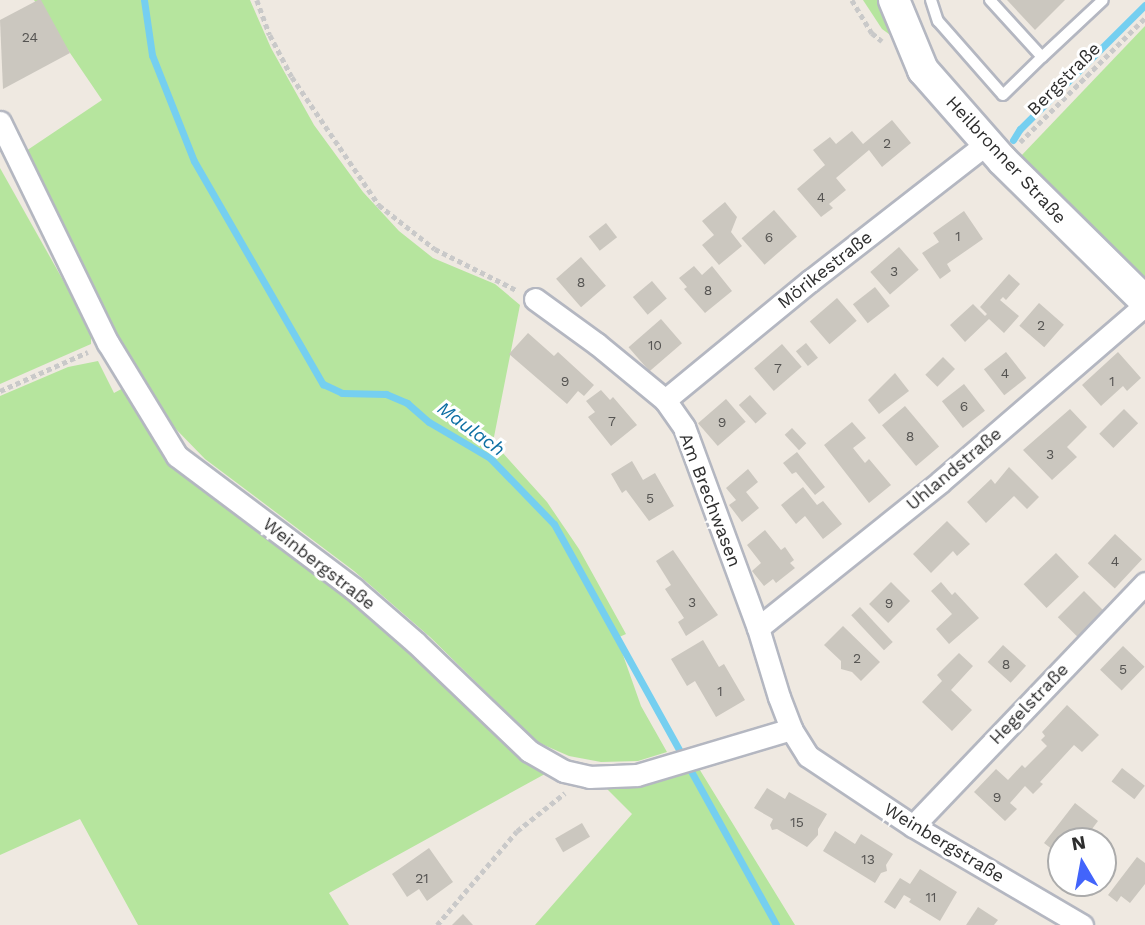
<!DOCTYPE html>
<meta charset="utf-8">
<style>
body{margin:0}
#map{position:relative;width:1145px;height:925px;overflow:hidden;background:#efe9e1;font-family:"Work Sans",sans-serif}
div>[style]{position:absolute}
.green>*{inset:0;background:#b6e59e}
.stream>*{height:7px;margin:-3.5px;padding:0 3.5px;transform-origin:3.5px;border-radius:3.5px;background:#75cff0}
.building>*{inset:0;background:#cbc7bf;transform-origin:0 0}
.path>*{height:4.5px;margin-top:-2.25px;transform-origin:0;background:repeating-linear-gradient(90deg,#c9c9c9 0 5px,transparent 0 8.5px)}
.roads{filter:drop-shadow(2px 0 #b4b7c1) drop-shadow(-2px 0 #b4b7c1) drop-shadow(0 2px #b4b7c1) drop-shadow(0 -2px #b4b7c1)}
.lane>*{height:10px;margin:-5px;padding:0 5px;transform-origin:5px;border-radius:5px;background:#fff}
.street>*{height:21px;margin:-10.5px;padding:0 10.5px;transform-origin:10.5px;border-radius:10.5px;background:#fff}
.secondary>*{height:30px;margin:-15px;padding:0 15px;transform-origin:15px;border-radius:15px;background:#fff}
span{translate:-50% -50%;white-space:nowrap;text-align:center;line-height:1.15;-webkit-text-stroke:6px #fff;paint-order:stroke}
.number-label{font-size:14px;color:#555452}
.number-label span{-webkit-text-stroke-width:0}
.street-label{font-size:18px;color:#2e2e2e}
.water-label{font-size:19px;color:#0d6fa3;font-style:italic}
.north{position:absolute;left:1047px;top:827px;width:70px;height:70px;box-sizing:border-box;background:#fff;border:2px solid #ababab;border-radius:50%;rotate:350deg;font-size:19px;font-weight:700;line-height:28px;text-align:center;color:#2e2e2e}
.north::after{content:'';display:block;margin:auto;width:24px;height:32px;background:#4264fb;clip-path:polygon(50% 0,100% 100%,50% 72%,0 100%)}
</style>
<div id="map">
<div class="green">
<i style="clip-path:polygon(34px 0,250px 0,271px 48px,314px 125px,363px 192px,399px 231px,433px 258px,495px 284px,520px 305px,493px 442px,547px 502px,579px 549px,626px 634px,617px 638px,641px 706px,667px 752px,638px 761px,601px 762px,569px 756px,537px 742px,430px 637px,354px 571px,205px 459px,170px 423px,100px 316px,20px 155px,102px 100px)"></i>
<i style="clip-path:polygon(863px 0,883px 0,904px 45px,882px 29px)"></i>
<i style="clip-path:polygon(1145px 26px,1145px 280px,1020px 157px)"></i>
<i style="clip-path:polygon(0 168px,91px 330px,91px 344px,0 384px)"></i>
<i style="clip-path:polygon(98px 361px,114px 393px,125px 387px,178px 461px,323px 575px,554px 769px,329px 893px,349px 925px,138px 925px,80px 819px,0 855px,0 396px,68px 367px)"></i>
<i style="clip-path:polygon(695px 762px,795px 925px,535px 925px,632px 814px,599px 781px)"></i>
</div>
<div class="stream">
<i style="left:144px;top:0;width:56px;rotate:81.7deg"></i>
<i style="left:152px;top:55px;width:114px;rotate:68.4deg"></i>
<i style="left:194px;top:161px;width:258px;rotate:60deg"></i>
<i style="left:323px;top:384px;width:21px;rotate:25deg"></i>
<i style="left:342px;top:393px;width:44px;rotate:1.3deg"></i>
<i style="left:386px;top:394px;width:23px;rotate:23deg"></i>
<i style="left:407px;top:403px;width:29px;rotate:41deg"></i>
<i style="left:429px;top:422px;width:71px;rotate:30.5deg"></i>
<i style="left:490px;top:458px;width:92px;rotate:45.9deg"></i>
<i style="left:554px;top:524px;width:458px;rotate:61deg"></i>
<i style="left:1013px;top:140px;width:13px;rotate:-58deg"></i>
<i style="left:1020px;top:129px;width:176px;rotate:-44.8deg"></i>
</div>
<div class="building">
<i style="clip-path:polygon(38px 0,41px 0,70px 53px,3px 89px,0 20px)"></i>
<i style="clip-path:polygon(1007px 0,1065px 0,1035px 30px)"></i>
<i style="clip-path:polygon(892px 120px,911px 143px,882px 167px,869px 150px,836px 178px,846px 190px,829px 204px,833px 208px,821px 217px,797px 189px,825px 165px,813px 150px,830px 137px,836px 144px,852px 131px,863px 144px)"></i>
<i style="clip-path:polygon(725px 202px,737px 217px,731px 232px,742px 246px,719px 265px,702px 245px,714px 235px,702px 221px)"></i>
<i style="left:774px;top:210px;width:35px;height:43px;rotate:49deg"></i>
<i style="clip-path:polygon(964px 211px,983px 239px,947px 264px,951px 271px,940px 279px,922px 253px,939px 242px,933px 233px)"></i>
<i style="left:606px;top:223px;width:18px;height:22px;rotate:52deg"></i>
<i style="left:899px;top:247px;width:30px;height:38px;rotate:49deg"></i>
<i style="left:581px;top:257px;width:38px;height:33px;rotate:49deg"></i>
<i style="clip-path:polygon(694px 266px,702px 275px,712px 266px,732px 291px,705px 313px,684px 289px,687px 287px,679px 278px)"></i>
<i style="clip-path:polygon(1009px 274px,1020px 284px,1006px 300px,1003px 297px,1000px 300px,1019px 316px,1004px 333px,989px 319px,965px 342px,950px 325px,973px 304px,985px 316px,987px 314px,980px 307px)"></i>
<i style="left:652px;top:281px;width:23px;height:25px;rotate:50deg"></i>
<i style="left:875px;top:287px;width:24px;height:28px;rotate:52deg"></i>
<i style="left:837px;top:298px;width:30px;height:36px;rotate:49deg"></i>
<i style="left:1039px;top:303px;width:33px;height:30px;rotate:41deg"></i>
<i style="left:661px;top:319px;width:32px;height:43px;rotate:49deg"></i>
<i style="clip-path:polygon(528px 333px,554px 356px,558px 352px,594px 385px,584px 396px,578px 391px,567px 404px,509px 354px)"></i>
<i style="left:806px;top:343px;width:19px;height:13px;rotate:51deg"></i>
<i style="left:782px;top:344px;width:30px;height:37px;rotate:49deg"></i>
<i style="left:1006px;top:352px;width:33px;height:28px;rotate:52deg"></i>
<i style="clip-path:polygon(1118px 352px,1141px 378px,1127px 391px,1123px 386px,1101px 406px,1082px 385px)"></i>
<i style="left:943px;top:357px;width:17px;height:25px;rotate:45deg"></i>
<i style="clip-path:polygon(895px 373px,909px 391px,879px 414px,868px 400px)"></i>
<i style="left:964px;top:384px;width:34px;height:28px;rotate:52deg"></i>
<i style="clip-path:polygon(601px 390px,610px 400px,613px 397px,637px 425px,611px 446px,588px 417px,595px 412px,586px 401px)"></i>
<i style="left:750px;top:395px;width:25px;height:15px;rotate:48deg"></i>
<i style="left:726px;top:399px;width:30px;height:37px;rotate:49deg"></i>
<i style="left:905px;top:406px;width:53px;height:30px;rotate:50deg"></i>
<i style="clip-path:polygon(1070px 409px,1087px 427px,1067px 447px,1077px 457px,1052px 480px,1023px 450px)"></i>
<i style="left:1124px;top:409px;width:20px;height:35px;rotate:45deg"></i>
<i style="clip-path:polygon(852px 422px,866px 438px,853px 448px,865px 463px,869px 459px,891px 485px,869px 503px,824px 445px)"></i>
<i style="left:792px;top:428px;width:21px;height:10px;rotate:47deg"></i>
<i style="clip-path:polygon(797px 452px,825px 487px,815px 495px,796px 472px,792px 474px,783px 463px)"></i>
<i style="clip-path:polygon(632px 461px,643px 480px,655px 473px,674px 506px,649px 521px,626px 490px,622px 493px,611px 474px)"></i>
<i style="clip-path:polygon(1009px 467px,1039px 497px,1027px 509px,1014px 496px,986px 523px,967px 502px,991px 479px,995px 484px)"></i>
<i style="clip-path:polygon(748px 469px,758px 482px,746px 492px,759px 508px,742px 522px,729px 505px,736px 500px,726px 488px)"></i>
<i style="clip-path:polygon(803px 487px,817px 505px,823px 501px,842px 524px,823px 539px,805px 516px,796px 524px,781px 505px)"></i>
<i style="clip-path:polygon(947px 521px,970px 544px,957px 556px,953px 551px,931px 573px,913px 554px)"></i>
<i style="clip-path:polygon(765px 530px,781px 550px,785px 547px,794px 560px,790px 563px,795px 568px,776px 583px,773px 579px,764px 586px,752px 571px,761px 563px,747px 545px)"></i>
<i style="left:1115px;top:534px;width:37px;height:40px;rotate:43deg"></i>
<i style="clip-path:polygon(673px 550px,718px 615px,686px 636px,678px 622px,684px 618px,665px 589px,671px 585px,656px 561px)"></i>
<i style="left:1056px;top:553px;width:33px;height:45px;rotate:46deg"></i>
<i style="left:891px;top:582px;width:27px;height:31px;rotate:45deg"></i>
<i style="clip-path:polygon(941px 582px,952px 595px,955px 592px,979px 618px,949px 644px,936px 629px,952px 614px,931px 591px)"></i>
<i style="left:1084px;top:591px;width:31px;height:37px;rotate:45deg"></i>
<i style="left:860px;top:607px;width:48px;height:12px;rotate:47deg"></i>
<i style="clip-path:polygon(843px 626px,880px 662px,861px 681px,852px 672px,841px 669px,841px 661px,824px 645px)"></i>
<i style="clip-path:polygon(703px 640px,719px 667px,724px 664px,745px 700px,716px 717px,695px 681px,687px 686px,671px 659px)"></i>
<i style="left:1003px;top:645px;width:31px;height:23px;rotate:42deg"></i>
<i style="left:1123px;top:646px;width:30px;height:33px;rotate:44deg"></i>
<i style="clip-path:polygon(959px 653px,973px 666px,951px 690px,972px 710px,952px 731px,922px 702px,942px 681px,937px 675px)"></i>
<i style="clip-path:polygon(1067px 705px,1099px 735px,1082px 752px,1074px 745px,1040px 782px,1043px 784px,1033px 794px,1025px 786px,1010px 803px,1017px 809px,1005px 821px,974px 792px,996px 769px,1008px 780px,1022px 765px,1025px 768px,1047px 746px,1041px 740px,1045px 736px,1042px 732px)"></i>
<i style="left:1122px;top:768px;width:29px;height:17px;rotate:38deg"></i>
<i style="clip-path:polygon(767px 788px,785px 799px,789px 792px,827px 814px,818px 829px,818px 835px,807px 847px,777px 829px,772px 830px,770px 825px,773px 819px,754px 808px)"></i>
<i style="clip-path:polygon(1075px 803px,1098px 821px,1083px 841px,1061px 841px,1061px 856px,1044px 843px)"></i>
<i style="left:582px;top:823px;width:16px;height:31px;rotate:60deg"></i>
<i style="clip-path:polygon(835px 831px,855px 844px,861px 834px,893px 854px,886px 865px,887px 871px,881px 873px,875px 883px,823px 851px)"></i>
<i style="clip-path:polygon(429px 848px,453px 882px,427px 901px,419px 889px,407px 897px,392px 874px)"></i>
<i style="clip-path:polygon(1137px 857px,1145px 863px,1145px 884px,1130px 903px,1121px 896px,1117px 902px,1108px 895px)"></i>
<i style="clip-path:polygon(920px 869px,957px 892px,940px 921px,909px 902px,911px 899px,904px 895px,895px 909px,884px 902px,900px 878px,910px 884px)"></i>
<i style="clip-path:polygon(1077px 883px,1103px 883px,1092px 896px)"></i>
<i style="clip-path:polygon(978px 907px,998px 920px,994px 925px,966px 925px)"></i>
<i style="clip-path:polygon(463px 914px,473px 925px,452px 925px)"></i>
</div>
<div class="path">
<i style="left:257px;top:0;width:37px;rotate:70deg"></i>
<i style="left:270px;top:35px;width:47px;rotate:62.4deg"></i>
<i style="left:292px;top:77px;width:155px;rotate:55.8deg"></i>
<i style="left:379px;top:205px;width:71px;rotate:38.2deg"></i>
<i style="left:435px;top:249px;width:93px;rotate:26.8deg"></i>
<i style="left:852px;top:0;width:39px;rotate:59deg"></i>
<i style="left:872px;top:33px;width:13px;rotate:39deg"></i>
<i style="left:1020px;top:142px;width:176px;rotate:-44.8deg"></i>
<i style="left:0;top:391px;width:96px;rotate:-23.9deg"></i>
<i style="left:437px;top:925px;width:123px;rotate:-49.6deg"></i>
<i style="left:517px;top:831px;width:61px;rotate:-38.4deg"></i>
</div>
<div class="roads">
<div class="lane">
<i style="left:931px;top:0;width:22px;rotate:72deg"></i>
<i style="left:938px;top:21px;width:98px;rotate:48.7deg"></i>
<i style="left:1003px;top:95px;width:54px;rotate:-44.3deg"></i>
<i style="left:990px;top:0;width:77px;rotate:47.6deg"></i>
<i style="left:1042px;top:57px;width:83px;rotate:-43.1deg"></i>
</div>
<div class="street">
<i style="left:0;top:122px;width:246px;rotate:64deg"></i>
<i style="left:108px;top:343px;width:132px;rotate:58.6deg"></i>
<i style="left:177px;top:456px;width:221px;rotate:36.9deg"></i>
<i style="left:354px;top:589px;width:81px;rotate:41deg"></i>
<i style="left:415px;top:642px;width:158px;rotate:43.7deg"></i>
<i style="left:529px;top:751px;width:40px;rotate:29.7deg"></i>
<i style="left:564px;top:771px;width:26px;rotate:13deg"></i>
<i style="left:589px;top:777px;width:48px;rotate:-2.4deg"></i>
<i style="left:637px;top:775px;width:161px;rotate:-16.6deg"></i>
<i style="left:535px;top:299px;width:77px;rotate:36deg"></i>
<i style="left:597px;top:344px;width:88px;rotate:39.5deg"></i>
<i style="left:665px;top:400px;width:33px;rotate:55deg"></i>
<i style="left:684px;top:427px;width:214px;rotate:69.8deg"></i>
<i style="left:758px;top:628px;width:72px;rotate:73.1deg"></i>
<i style="left:779px;top:697px;width:34px;rotate:69deg"></i>
<i style="left:791px;top:729px;width:32px;rotate:58deg"></i>
<i style="left:808px;top:756px;width:126px;rotate:33.7deg"></i>
<i style="left:913px;top:826px;width:196px;rotate:30.4deg"></i>
<i style="left:665px;top:400px;width:188px;rotate:-39.4deg"></i>
<i style="left:810px;top:281px;width:224px;rotate:-37.9deg"></i>
<i style="left:758px;top:628px;width:233px;rotate:-38.7deg"></i>
<i style="left:940px;top:482px;width:271px;rotate:-40.8deg"></i>
<i style="left:913px;top:826px;width:336px;rotate:-46.3deg"></i>
</div>
<div class="secondary">
<i style="left:894px;top:0;width:76px;rotate:67.5deg"></i>
<i style="left:923px;top:70px;width:120px;rotate:48.7deg"></i>
<i style="left:1002px;top:160px;width:201px;rotate:44.6deg"></i>
</div>
</div>
<div class="number-label">
<span style="left:30px;top:37px">24</span>
<span style="left:887px;top:143px">2</span>
<span style="left:821px;top:197px">4</span>
<span style="left:958px;top:236px">1</span>
<span style="left:769px;top:237px">6</span>
<span style="left:894px;top:271px">3</span>
<span style="left:581px;top:282px">8</span>
<span style="left:708px;top:290px">8</span>
<span style="left:1041px;top:325px">2</span>
<span style="left:655px;top:345px">10</span>
<span style="left:778px;top:368px">7</span>
<span style="left:1005px;top:373px">4</span>
<span style="left:565px;top:381px">9</span>
<span style="left:1112px;top:381px">1</span>
<span style="left:964px;top:406px">6</span>
<span style="left:612px;top:421px">7</span>
<span style="left:722px;top:422px">9</span>
<span style="left:910px;top:436px">8</span>
<span style="left:1050px;top:454px">3</span>
<span style="left:650px;top:498px">5</span>
<span style="left:1115px;top:561px">4</span>
<span style="left:692px;top:602px">3</span>
<span style="left:889px;top:603px">9</span>
<span style="left:857px;top:658px">2</span>
<span style="left:1006px;top:664px">8</span>
<span style="left:1123px;top:669px">5</span>
<span style="left:720px;top:691px">1</span>
<span style="left:997px;top:797px">9</span>
<span style="left:797px;top:822px">15</span>
<span style="left:868px;top:859px">13</span>
<span style="left:422px;top:878px">21</span>
<span style="left:931px;top:897px">11</span>
</div>
<div class="street-label">
<span style="left:1064px;top:79px;rotate:-45deg">Bergstraße</span>
<span style="left:1006px;top:160px;rotate:47deg">Heilbronner Straße</span>
<span style="left:825px;top:270px;rotate:-38deg">Mörikestraße</span>
<span style="left:954px;top:469px;rotate:-40deg">Uhlandstraße</span>
<span style="left:710px;top:500px;rotate:69deg">Am Brechwasen</span>
<span style="left:319px;top:564px;rotate:38deg">Weinbergstraße</span>
<span style="left:1029px;top:704px;rotate:-46deg">Hegelstraße</span>
<span style="left:944px;top:843px;rotate:31deg">Weinbergstraße</span>
</div>
<div class="water-label">
<span style="left:471px;top:429px;rotate:36deg">Maulach</span>
</div>
<div class="north">N</div>
</div>
